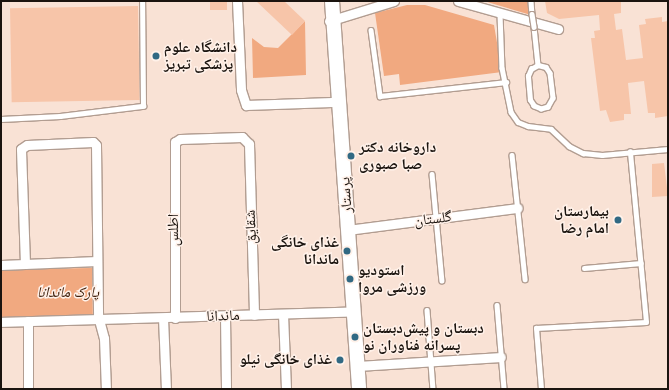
<!DOCTYPE html>
<meta charset="utf-8">
<style>
body{margin:0}
#map{position:relative;width:669px;height:390px;overflow:hidden;background:#f9e2d5;font-family:Spectral,"Noto Naskh Arabic",serif}
div>[style]{position:absolute}
.green>*{inset:0;background:#f1a980;transform-origin:0 0}
.building>*{inset:0;background:#f7c5a9;transform-origin:0 0}
.roads{filter:drop-shadow(1px 0 #b29d91) drop-shadow(-1px 0 #b29d91) drop-shadow(0 1px #b29d91) drop-shadow(0 -1px #b29d91)}
.service>*{height:4.5px;margin:-2.25px;padding:0 2.25px;transform-origin:2.25px;border-radius:2.25px;background:#fff}
.minor>*{height:9px;margin:-4.5px;padding:0 4.5px;transform-origin:4.5px;border-radius:4.5px;background:#fff}
.primary>*{height:14px;margin:-7px;padding:0 7px;transform-origin:7px;border-radius:7px;background:#fff}
.bridges{filter:drop-shadow(1px 0 #b29d91) drop-shadow(-1px 0 #b29d91) drop-shadow(0 1px #b29d91) drop-shadow(0 -1px #b29d91)}
.service-bridge>*{height:4.5px;margin:-2.25px;padding:0 2.25px;transform-origin:2.25px;border-radius:2.25px;background:#fff}
.dots>*{width:11px;height:11px;translate:-50% -50%;box-sizing:border-box;border:2px solid #fff1e9;border-radius:50%}
span{translate:-50% -50%;white-space:nowrap;text-align:center;line-height:1.15;-webkit-text-stroke:3px #fff1e9;paint-order:stroke}
.poi-label{font-size:15px;color:#1b140f;font-weight:700}
.left{translate:0 -50%;text-align:left}
.right{translate:-100% -50%;text-align:right}
.street-label{font-size:15px;color:#1b140f}
.park-label{font-size:15px;color:#41210d;font-style:italic}
.frame{position:absolute;inset:0;border:2px solid #1b140f;pointer-events:none}
</style>
<div id="map">
<div class="green">
<i style="clip-path:polygon(484px 1px,529px 1px,531px 15px)"></i>
<i style="clip-path:polygon(407px 5px,425px 5px,494px 25px,502px 72px,400px 85px,399px 74px,384px 76px,375px 13px)"></i>
<i style="clip-path:polygon(305px 21px,306px 75px,253px 78px,252px 38px,264px 47px,278px 48px)"></i>
<i style="left:92px;top:268px;width:49px;height:91px;rotate:89deg"></i>
</div>
<div class="building">
<i style="left:210px;top:1px;width:17px;height:9px"></i>
<i style="clip-path:polygon(256px 1px,284px 1px,305px 21px,292px 35px)"></i>
<i style="clip-path:polygon(545px 1px,621px 1px,621px 13px,614px 14px,616px 30px,622px 29px,626px 60px,643px 58px,639px 25px,646px 24px,645px 19px,662px 17px,662px 22px,668px 21px,668px 116px,655px 118px,655px 113px,648px 113px,644px 81px,628px 83px,631px 114px,624px 114px,624px 120px,610px 122px,606px 110px,600px 111px,591px 38px,595px 38px,594px 31px,600px 30px,599px 15px,559px 19px,547px 13px)"></i>
<i style="left:138px;top:6px;width:94px;height:128px;rotate:89deg"></i>
<i style="clip-path:polygon(664px 163px,668px 196px,652px 197px,652px 164px)"></i>
</div>
<div class="roads">
<div class="service">
<i style="left:531px;top:1px;width:13px;rotate:86deg"></i>
<i style="left:500px;top:14px;width:54px;rotate:87.9deg"></i>
<i style="left:502px;top:68px;width:45px;rotate:78.4deg"></i>
<i style="left:511px;top:112px;width:12px;rotate:55deg"></i>
<i style="left:518px;top:122px;width:11px;rotate:22deg"></i>
<i style="left:528px;top:126px;width:23px;rotate:7deg"></i>
<i style="left:551px;top:129px;width:25px;rotate:43deg"></i>
<i style="left:569px;top:146px;width:16px;rotate:27deg"></i>
<i style="left:583px;top:153px;width:19px;rotate:6deg"></i>
<i style="left:602px;top:155px;width:66px;rotate:-5.2deg"></i>
<i style="left:534px;top:27px;width:38px;rotate:84deg"></i>
<i style="left:371px;top:30px;width:67px;rotate:82.2deg"></i>
<i style="left:380px;top:96px;width:127px;rotate:-6.3deg"></i>
<i style="left:538px;top:65px;width:8px;rotate:14deg"></i>
<i style="left:546px;top:67px;width:7px;rotate:56deg"></i>
<i style="left:550px;top:73px;width:25px;rotate:83deg"></i>
<i style="left:553px;top:98px;width:10px;rotate:119deg"></i>
<i style="left:548px;top:107px;width:7px;rotate:164deg"></i>
<i style="left:541px;top:109px;width:8px;rotate:-157deg"></i>
<i style="left:534px;top:106px;width:7px;rotate:-124deg"></i>
<i style="left:530px;top:100px;width:24px;rotate:-95deg"></i>
<i style="left:528px;top:76px;width:8px;rotate:-67deg"></i>
<i style="left:531px;top:69px;width:8px;rotate:-30deg"></i>
<i style="left:1px;top:119px;width:59px;rotate:-2.9deg"></i>
<i style="left:60px;top:116px;width:84px;rotate:-6.9deg"></i>
<i style="left:143px;top:106px;width:105px;rotate:-90.5deg"></i>
<i style="left:512px;top:155px;width:125px;rotate:84deg"></i>
<i style="left:432px;top:174px;width:107px;rotate:84.7deg"></i>
<i style="left:584px;top:268px;width:57px;rotate:-5deg"></i>
<i style="left:497px;top:305px;width:84px;rotate:85.2deg"></i>
<i style="left:427px;top:310px;width:79px;rotate:85.7deg"></i>
<i style="left:541px;top:389px;width:61px;rotate:-94.7deg"></i>
<i style="left:536px;top:328px;width:110px;rotate:-3.1deg"></i>
<i style="left:646px;top:322px;width:171px;rotate:-95.4deg"></i>
</div>
<div class="minor">
<i style="left:237px;top:1px;width:89px;rotate:87.4deg"></i>
<i style="left:241px;top:90px;width:16px;rotate:72deg"></i>
<i style="left:246px;top:105px;width:86px;rotate:-2deg"></i>
<i style="left:458px;top:1px;width:104px;rotate:15.6deg"></i>
<i style="left:329px;top:21px;width:68px;rotate:-17.1deg"></i>
<i style="left:348px;top:230px;width:171px;rotate:-7.4deg"></i>
<i style="left:25px;top:264px;width:115px;rotate:-92deg"></i>
<i style="left:21px;top:149px;width:7px;rotate:-34deg"></i>
<i style="left:27px;top:145px;width:66px;rotate:-2.6deg"></i>
<i style="left:93px;top:142px;width:4px;rotate:45deg"></i>
<i style="left:96px;top:145px;width:171px;rotate:89.3deg"></i>
<i style="left:98px;top:316px;width:23px;rotate:75deg"></i>
<i style="left:104px;top:338px;width:51px;rotate:87.8deg"></i>
<i style="left:1px;top:265px;width:96px;rotate:-2.4deg"></i>
<i style="left:283px;top:314px;width:75px;rotate:87.7deg"></i>
<i style="left:225px;top:316px;width:73px;rotate:89.2deg"></i>
<i style="left:163px;top:318px;width:71px;rotate:87.6deg"></i>
<i style="left:175px;top:318px;width:176px;rotate:-90deg"></i>
<i style="left:175px;top:142px;width:6px;rotate:-31deg"></i>
<i style="left:180px;top:139px;width:62px;rotate:-1.8deg"></i>
<i style="left:242px;top:137px;width:10px;rotate:45deg"></i>
<i style="left:249px;top:144px;width:171px;rotate:88.3deg"></i>
<i style="left:28px;top:321px;width:68px;rotate:90deg"></i>
<i style="left:1px;top:322px;width:346px;rotate:-1.7deg"></i>
<i style="left:358px;top:366px;width:143px;rotate:-3.6deg"></i>
</div>
<div class="primary">
<i style="left:332px;top:1px;width:389px;rotate:86deg"></i>
</div>
</div>
<div class="bridges">
<div class="service-bridge">
<i style="left:532px;top:14px;width:13px;rotate:81deg"></i>
</div>
</div>
<div class="dots">
<i style="left:156px;top:56px;background:#316983"></i>
<i style="left:351px;top:156px;background:#316983"></i>
<i style="left:618px;top:220px;background:#316983"></i>
<i style="left:347px;top:251px;background:#316983"></i>
<i style="left:350px;top:279px;background:#316983"></i>
<i style="left:355px;top:337px;background:#316983"></i>
<i style="left:340px;top:360px;background:#316983"></i>
</div>
<div class="poi-label">
<span class="left" style="left:164px;top:56px">دانشگاه علوم<br>پزشکی تبریز</span>
<span class="left" style="left:359px;top:156px">داروخانه دکتر<br>صبا صبوری</span>
<span class="right" style="left:609px;top:220px">بیمارستان<br>امام رضا</span>
<span class="right" style="left:339px;top:251px">غذای خانگی<br>ماندانا</span>
<span class="left" style="left:358px;top:279px">استودیو<br>ورزشی مروا</span>
<span class="left" style="left:363px;top:337px">دبستان و پیش‌دبستان<br>پسرانه فناوران نو</span>
<span class="right" style="left:332px;top:360px">غذای خانگی نیلو</span>
</div>
<div class="street-label">
<span style="left:346px;top:195px;rotate:-94deg">پرستار</span>
<span style="left:433px;top:219px;rotate:-7deg">گلستان</span>
<span style="left:251px;top:227px;rotate:-92deg">شقایق</span>
<span style="left:174px;top:230px;rotate:-90deg">اطلس</span>
<span style="left:223px;top:316px;rotate:-2deg">ماندانا</span>
</div>
<div class="park-label">
<span style="left:68px;top:293px">پارک ماندانا</span>
</div>
<div class="frame"></div>
</div>
